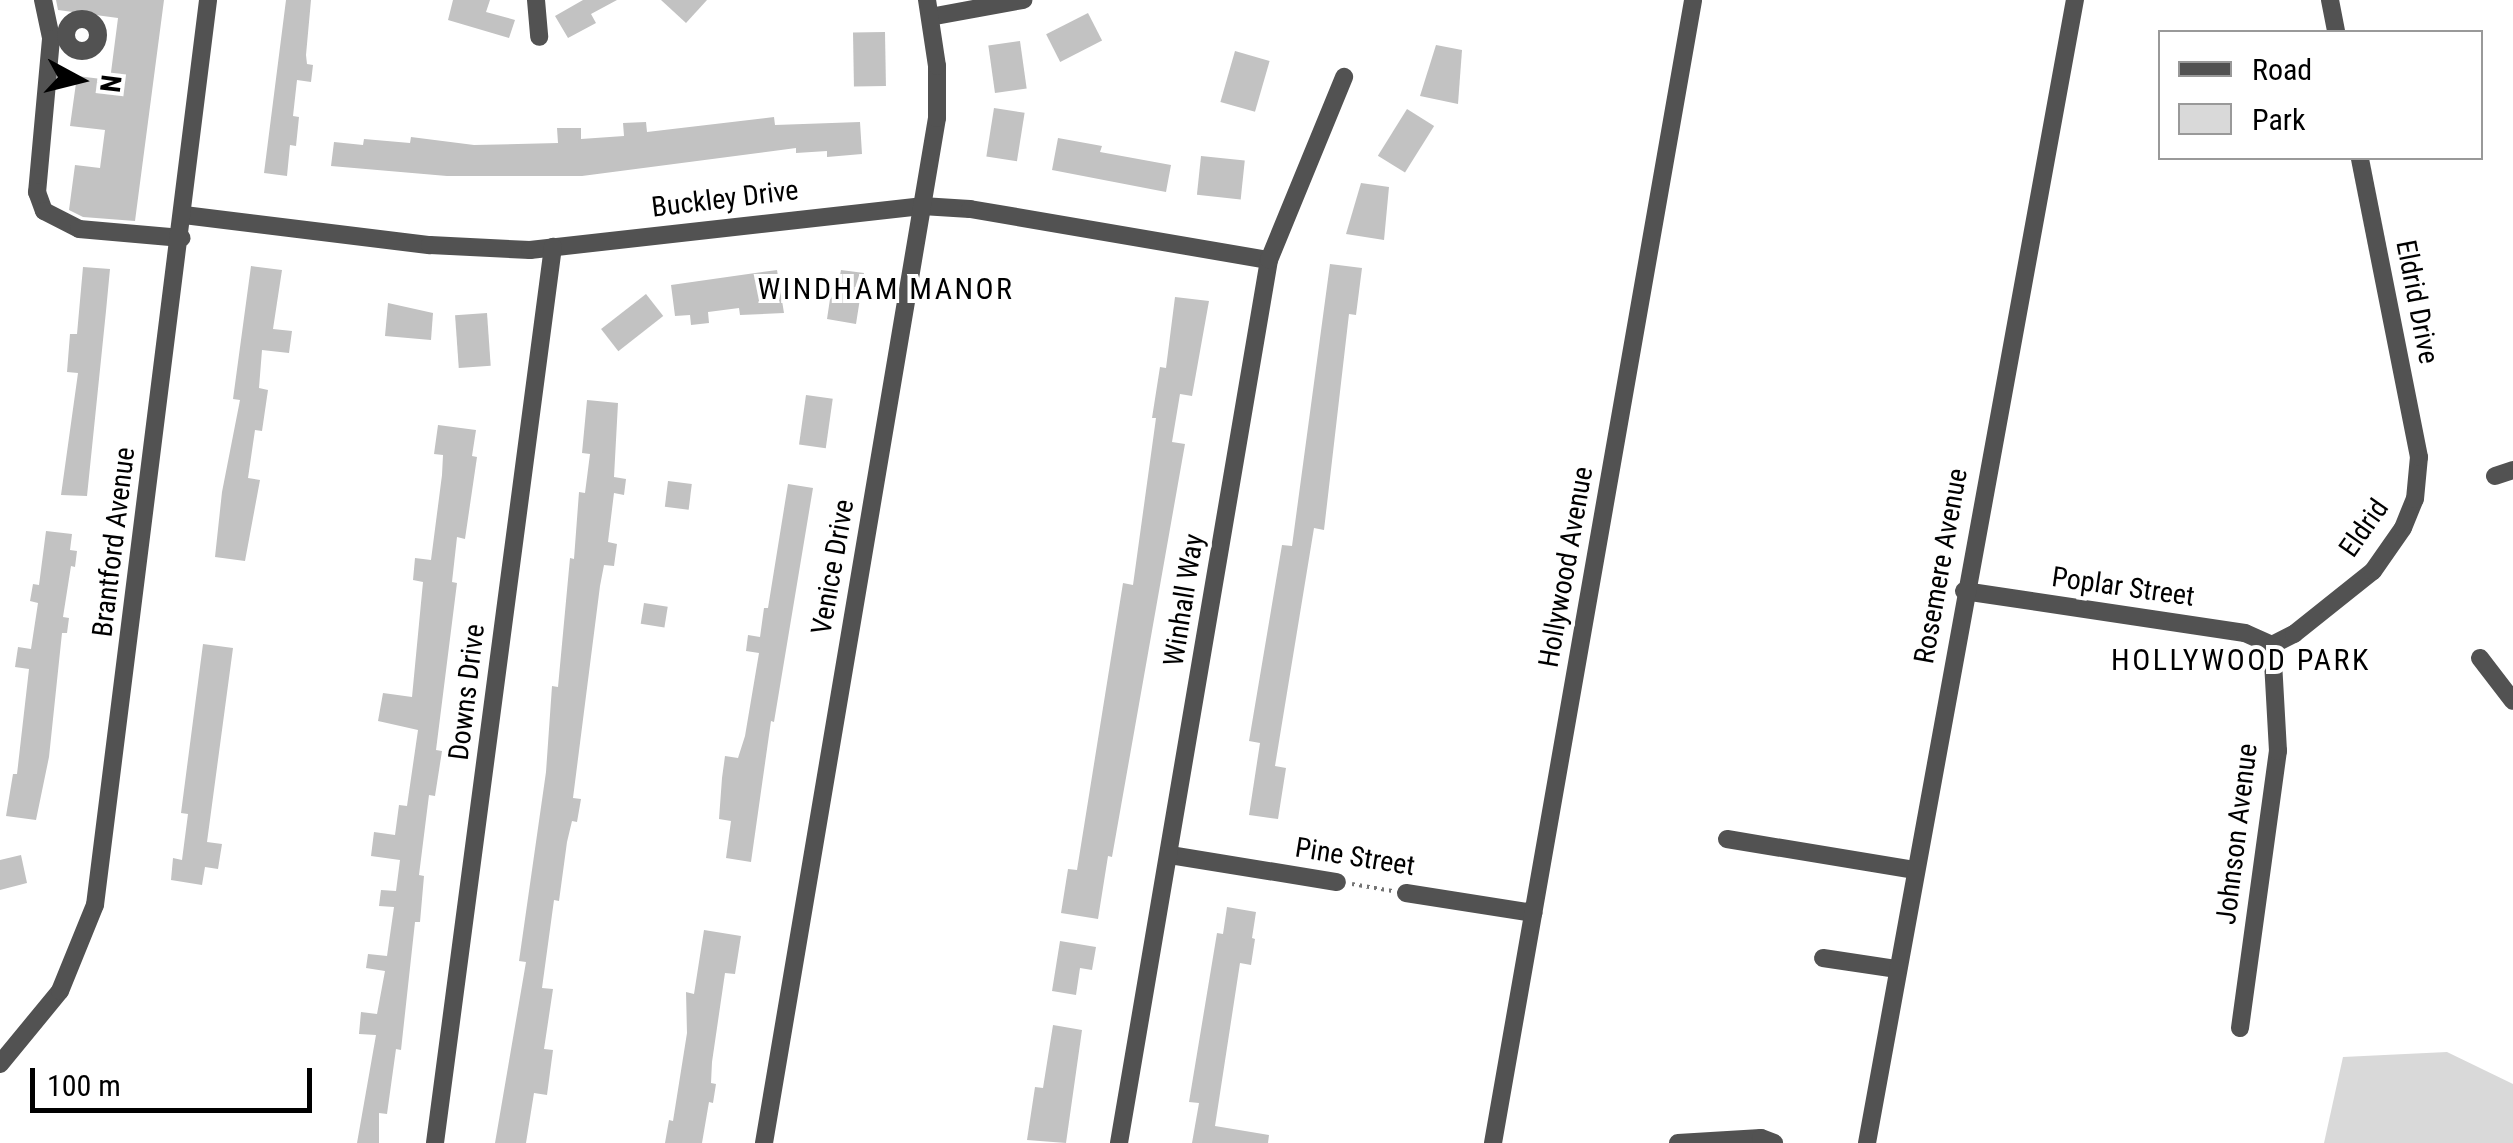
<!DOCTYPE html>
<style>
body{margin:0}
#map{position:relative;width:2513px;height:1143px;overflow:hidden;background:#fff;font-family:"Roboto Condensed",sans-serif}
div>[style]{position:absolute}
.green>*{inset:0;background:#d9d9d9}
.building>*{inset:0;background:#c2c2c2;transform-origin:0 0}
.path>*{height:4px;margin-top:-2px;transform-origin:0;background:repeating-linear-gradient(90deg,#747474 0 2.5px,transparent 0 7.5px)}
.minor>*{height:18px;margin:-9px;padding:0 9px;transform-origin:9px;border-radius:9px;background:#525252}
.minor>.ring{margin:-9px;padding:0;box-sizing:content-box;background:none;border:18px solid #525252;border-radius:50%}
span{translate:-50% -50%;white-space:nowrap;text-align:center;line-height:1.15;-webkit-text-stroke:8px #fff;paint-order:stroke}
.street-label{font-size:28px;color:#000}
.neighbourhood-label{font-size:30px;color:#000;letter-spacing:2.5px}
.legend{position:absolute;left:2158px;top:30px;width:325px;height:130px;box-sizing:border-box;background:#fff;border:2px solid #999;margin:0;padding:12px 18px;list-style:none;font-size:30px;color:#000}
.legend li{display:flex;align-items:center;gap:20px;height:50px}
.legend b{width:50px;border:2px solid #999}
.north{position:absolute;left:30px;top:30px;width:100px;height:100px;-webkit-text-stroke:8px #fff;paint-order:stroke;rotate:97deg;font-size:28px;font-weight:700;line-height:40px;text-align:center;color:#000}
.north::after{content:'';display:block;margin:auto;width:35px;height:45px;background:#000;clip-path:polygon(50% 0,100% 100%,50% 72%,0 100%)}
.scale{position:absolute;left:30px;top:1068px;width:282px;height:45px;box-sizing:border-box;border:5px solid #000;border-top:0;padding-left:12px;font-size:30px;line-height:35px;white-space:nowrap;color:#000;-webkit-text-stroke:8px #fff;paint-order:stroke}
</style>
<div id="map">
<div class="green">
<i style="clip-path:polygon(2447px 1052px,2513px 1084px,2513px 1143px,2324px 1143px,2343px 1057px)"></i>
</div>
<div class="building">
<i style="clip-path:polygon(56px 0,164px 0,135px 221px,83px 217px,69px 210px,75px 165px,100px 168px,105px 130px,70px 126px,77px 76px,110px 80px,118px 18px,58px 10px)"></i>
<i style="clip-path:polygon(286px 0,311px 0,306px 55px,307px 64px,313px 65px,311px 82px,297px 80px,293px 116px,299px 117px,296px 146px,290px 145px,287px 176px,264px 173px)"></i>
<i style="clip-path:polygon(453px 0,490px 0,486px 12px,515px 20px,509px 38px,448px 20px)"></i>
<i style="clip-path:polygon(583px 0,617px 0,591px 14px,596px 23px,568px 38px,555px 16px)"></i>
<i style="clip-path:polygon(661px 0,707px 0,686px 23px)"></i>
<i style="left:1088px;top:13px;width:31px;height:47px;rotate:63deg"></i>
<i style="left:885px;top:32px;width:54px;height:32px;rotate:89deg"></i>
<i style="left:1020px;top:41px;width:48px;height:32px;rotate:82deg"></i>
<i style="clip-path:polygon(1436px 45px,1462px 50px,1458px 104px,1420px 96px)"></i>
<i style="left:1235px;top:51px;width:36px;height:53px;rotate:16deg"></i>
<i style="left:994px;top:108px;width:31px;height:49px;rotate:9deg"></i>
<i style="left:1407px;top:109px;width:32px;height:55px;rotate:32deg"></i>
<i style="clip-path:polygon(774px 117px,775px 125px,860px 122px,862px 154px,827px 157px,827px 151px,796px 153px,796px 148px,582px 176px,447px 176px,331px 166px,334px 142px,363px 145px,364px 139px,410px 143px,411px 137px,474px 145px,558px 143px,557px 128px,581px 128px,581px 139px,624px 136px,623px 123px,646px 122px,647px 132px)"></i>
<i style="clip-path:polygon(1058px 138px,1102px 146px,1100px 152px,1171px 165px,1166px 192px,1052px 170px)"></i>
<i style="left:1201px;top:156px;width:44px;height:39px;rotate:6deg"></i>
<i style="clip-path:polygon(1361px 183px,1389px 187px,1384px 240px,1346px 234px)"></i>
<i style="clip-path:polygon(1330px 264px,1362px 268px,1356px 315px,1349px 314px,1324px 530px,1314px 528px,1275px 766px,1286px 768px,1278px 819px,1249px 815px,1260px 743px,1249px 741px,1282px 545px,1292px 546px)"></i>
<i style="clip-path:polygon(251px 266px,282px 270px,273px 329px,292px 331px,289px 353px,262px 350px,259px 388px,268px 390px,262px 431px,255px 430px,248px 478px,260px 480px,245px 561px,215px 557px,222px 492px,240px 400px,233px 399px)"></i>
<i style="clip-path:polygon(83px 267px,110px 269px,106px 311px,87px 496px,61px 495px,78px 373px,67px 372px,70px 334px,77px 334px)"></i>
<i style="clip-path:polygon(777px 270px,784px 313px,740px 315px,739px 308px,708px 312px,709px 323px,691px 325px,690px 315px,675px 316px,671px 285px)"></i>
<i style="clip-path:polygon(841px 270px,864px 273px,856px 324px,827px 319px,833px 279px,839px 280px)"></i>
<i style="left:646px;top:294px;width:28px;height:57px;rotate:52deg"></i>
<i style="clip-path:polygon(1175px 297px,1209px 301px,1192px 396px,1180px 394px,1172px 442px,1185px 444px,1112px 857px,1108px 856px,1098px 919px,1061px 913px,1068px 869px,1077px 870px,1123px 583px,1133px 585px,1156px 418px,1152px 418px,1160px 367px,1166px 368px)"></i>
<i style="clip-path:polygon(388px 303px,433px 313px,431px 340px,385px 336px)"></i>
<i style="left:487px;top:313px;width:53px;height:32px;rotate:86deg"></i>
<i style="left:806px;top:395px;width:27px;height:50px;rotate:8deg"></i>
<i style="clip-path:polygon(587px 400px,618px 403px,614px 477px,626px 479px,624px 495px,614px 493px,608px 542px,617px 544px,614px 566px,604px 565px,600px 586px,573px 798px,581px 799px,577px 822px,572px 821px,567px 842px,559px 901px,554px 900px,542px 988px,553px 989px,544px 1049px,553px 1050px,547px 1095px,534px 1093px,526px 1143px,495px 1143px,526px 962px,519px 961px,546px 772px,552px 686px,558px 687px,570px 558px,574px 559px,579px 492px,585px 493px,590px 454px,582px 453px)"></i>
<i style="clip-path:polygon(438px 425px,476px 430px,472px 456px,477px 457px,465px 539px,457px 537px,452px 582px,457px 583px,436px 750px,442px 751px,435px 796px,429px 795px,419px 875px,424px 876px,420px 922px,415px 922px,401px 1050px,396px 1049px,387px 1114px,379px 1113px,379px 1143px,357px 1143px,376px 1035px,359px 1034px,361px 1012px,377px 1014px,385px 971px,366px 968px,368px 954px,387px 956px,394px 907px,379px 906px,381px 890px,396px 891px,400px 860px,371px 856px,374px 832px,395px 835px,399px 805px,407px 806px,418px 730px,378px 721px,383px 693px,412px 697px,423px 582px,413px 580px,415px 558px,431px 560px,442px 475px,443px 455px,434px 454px)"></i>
<i style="left:668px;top:481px;width:24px;height:26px;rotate:7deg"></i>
<i style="clip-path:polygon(788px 484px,813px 488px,774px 722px,771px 721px,751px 862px,726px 858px,731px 821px,719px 819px,722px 778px,725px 756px,738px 758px,745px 736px,759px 653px,746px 651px,748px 635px,760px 637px,764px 608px,768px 608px)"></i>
<i style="clip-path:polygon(46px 531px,72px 534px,70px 550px,77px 551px,75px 567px,71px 566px,63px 617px,69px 618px,67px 633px,62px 633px,49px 757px,36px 820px,6px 816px,13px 774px,17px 774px,29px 669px,15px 667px,18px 647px,31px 649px,38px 603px,30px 601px,33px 584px,39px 585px)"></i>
<i style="left:644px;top:603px;width:24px;height:21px;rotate:9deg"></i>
<i style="clip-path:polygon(203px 644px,233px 648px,207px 842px,222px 844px,218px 869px,205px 867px,202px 885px,171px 880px,173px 858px,182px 860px,188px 814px,181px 813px)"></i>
<i style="clip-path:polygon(21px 855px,27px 883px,0 890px,0 860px)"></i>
<i style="clip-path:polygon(1227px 907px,1256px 912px,1252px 938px,1255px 939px,1251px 965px,1240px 963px,1215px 1126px,1269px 1135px,1268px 1143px,1192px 1143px,1199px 1103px,1189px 1102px,1217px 933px,1223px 934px)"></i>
<i style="clip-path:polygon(704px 930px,741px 936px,735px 974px,725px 973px,712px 1062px,711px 1083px,716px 1084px,713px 1103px,709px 1102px,702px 1143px,665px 1143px,669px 1120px,673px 1121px,687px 1033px,686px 992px,694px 994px)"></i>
<i style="clip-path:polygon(1060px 941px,1096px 947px,1092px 970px,1080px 968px,1076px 995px,1052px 991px)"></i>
<i style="clip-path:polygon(1053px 1025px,1082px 1030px,1066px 1143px,1027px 1140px,1035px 1087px,1043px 1088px)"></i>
</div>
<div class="path">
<i style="left:1352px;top:884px;width:41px;rotate:9.9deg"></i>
</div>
<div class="minor">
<i style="left:43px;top:0;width:40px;rotate:78deg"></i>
<i style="left:51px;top:39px;width:154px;rotate:95.2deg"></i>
<i style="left:37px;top:192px;width:20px;rotate:70deg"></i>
<i style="left:44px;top:211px;width:39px;rotate:27deg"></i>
<i style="left:79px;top:229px;width:103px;rotate:5deg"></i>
<i style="left:536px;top:0;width:37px;rotate:85deg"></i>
<i style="left:2330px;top:0;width:33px;rotate:79deg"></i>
<i style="left:930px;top:17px;width:95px;rotate:-10.4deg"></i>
<i class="ring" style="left:66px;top:19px;width:14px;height:14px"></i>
<i style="left:184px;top:215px;width:248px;rotate:7deg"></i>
<i style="left:430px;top:245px;width:100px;rotate:2.9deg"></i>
<i style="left:530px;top:250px;width:394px;rotate:-6.4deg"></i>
<i style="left:922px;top:206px;width:48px;rotate:3.6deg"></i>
<i style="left:970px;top:209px;width:303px;rotate:9.7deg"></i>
<i style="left:2495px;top:476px;width:19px;rotate:-18deg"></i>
<i style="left:1964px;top:591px;width:284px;rotate:8.5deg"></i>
<i style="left:2245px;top:633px;width:30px;rotate:24deg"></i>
<i style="left:2272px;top:645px;width:25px;rotate:-27deg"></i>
<i style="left:2294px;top:634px;width:101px;rotate:-38.6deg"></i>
<i style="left:2373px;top:571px;width:52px;rotate:-55.1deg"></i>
<i style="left:2403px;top:528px;width:31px;rotate:-68deg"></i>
<i style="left:2415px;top:499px;width:42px;rotate:-84.6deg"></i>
<i style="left:2419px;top:457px;width:305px;rotate:-101.2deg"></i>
<i style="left:2480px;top:658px;width:54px;rotate:52.5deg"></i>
<i style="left:1727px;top:839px;width:191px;rotate:9.4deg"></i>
<i style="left:1170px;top:855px;width:169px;rotate:9.2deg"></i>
<i style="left:1406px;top:893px;width:129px;rotate:8.9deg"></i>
<i style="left:1823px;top:958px;width:75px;rotate:8.5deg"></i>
<i style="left:2240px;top:1028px;width:280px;rotate:-82.2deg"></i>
<i style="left:2278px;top:751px;width:106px;rotate:-93.2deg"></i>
<i style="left:0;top:1064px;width:94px;rotate:-50.6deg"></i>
<i style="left:60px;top:991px;width:93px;rotate:-67.9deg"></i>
<i style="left:95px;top:905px;width:912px;rotate:-82.88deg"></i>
<i style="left:435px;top:1143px;width:904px;rotate:-82.5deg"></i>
<i style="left:764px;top:1143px;width:1039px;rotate:-80.42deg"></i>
<i style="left:937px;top:118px;width:52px;rotate:-90deg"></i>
<i style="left:937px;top:66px;width:67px;rotate:-98.6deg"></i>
<i style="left:1119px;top:1143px;width:896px;rotate:-80.36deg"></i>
<i style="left:1269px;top:260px;width:198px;rotate:-67.7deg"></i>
<i style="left:1493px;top:1143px;width:1160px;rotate:-80.07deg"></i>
<i style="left:1678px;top:1143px;width:83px;rotate:-3.4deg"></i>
<i style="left:1761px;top:1138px;width:14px;rotate:21deg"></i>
<i style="left:1867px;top:1143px;width:1162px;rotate:-79.69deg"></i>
</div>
<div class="street-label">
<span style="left:725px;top:199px;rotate:-7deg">Buckley Drive</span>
<span style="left:2417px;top:302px;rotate:79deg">Eldrid Drive</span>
<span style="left:2364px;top:528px;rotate:-55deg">Eldrid</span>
<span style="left:114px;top:542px;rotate:-83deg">Brantford Avenue</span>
<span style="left:1941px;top:566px;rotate:-80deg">Rosemere Avenue</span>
<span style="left:833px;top:567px;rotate:-80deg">Venice Drive</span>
<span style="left:1566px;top:567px;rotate:-80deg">Hollywood Avenue</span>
<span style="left:2123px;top:587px;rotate:8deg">Poplar Street</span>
<span style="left:1184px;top:600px;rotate:-81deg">Winhall Way</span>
<span style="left:467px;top:692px;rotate:-83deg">Downs Drive</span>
<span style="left:2237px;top:834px;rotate:-83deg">Johnson Avenue</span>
<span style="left:1355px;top:857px;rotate:9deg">Pine Street</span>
</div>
<div class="neighbourhood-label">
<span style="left:886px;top:289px">WINDHAM MANOR</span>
<span style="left:2241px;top:660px">HOLLYWOOD PARK</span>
</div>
<ul class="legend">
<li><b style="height:12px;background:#525252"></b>Road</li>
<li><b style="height:28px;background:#d9d9d9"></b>Park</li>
</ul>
<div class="north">N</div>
<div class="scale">100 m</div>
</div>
